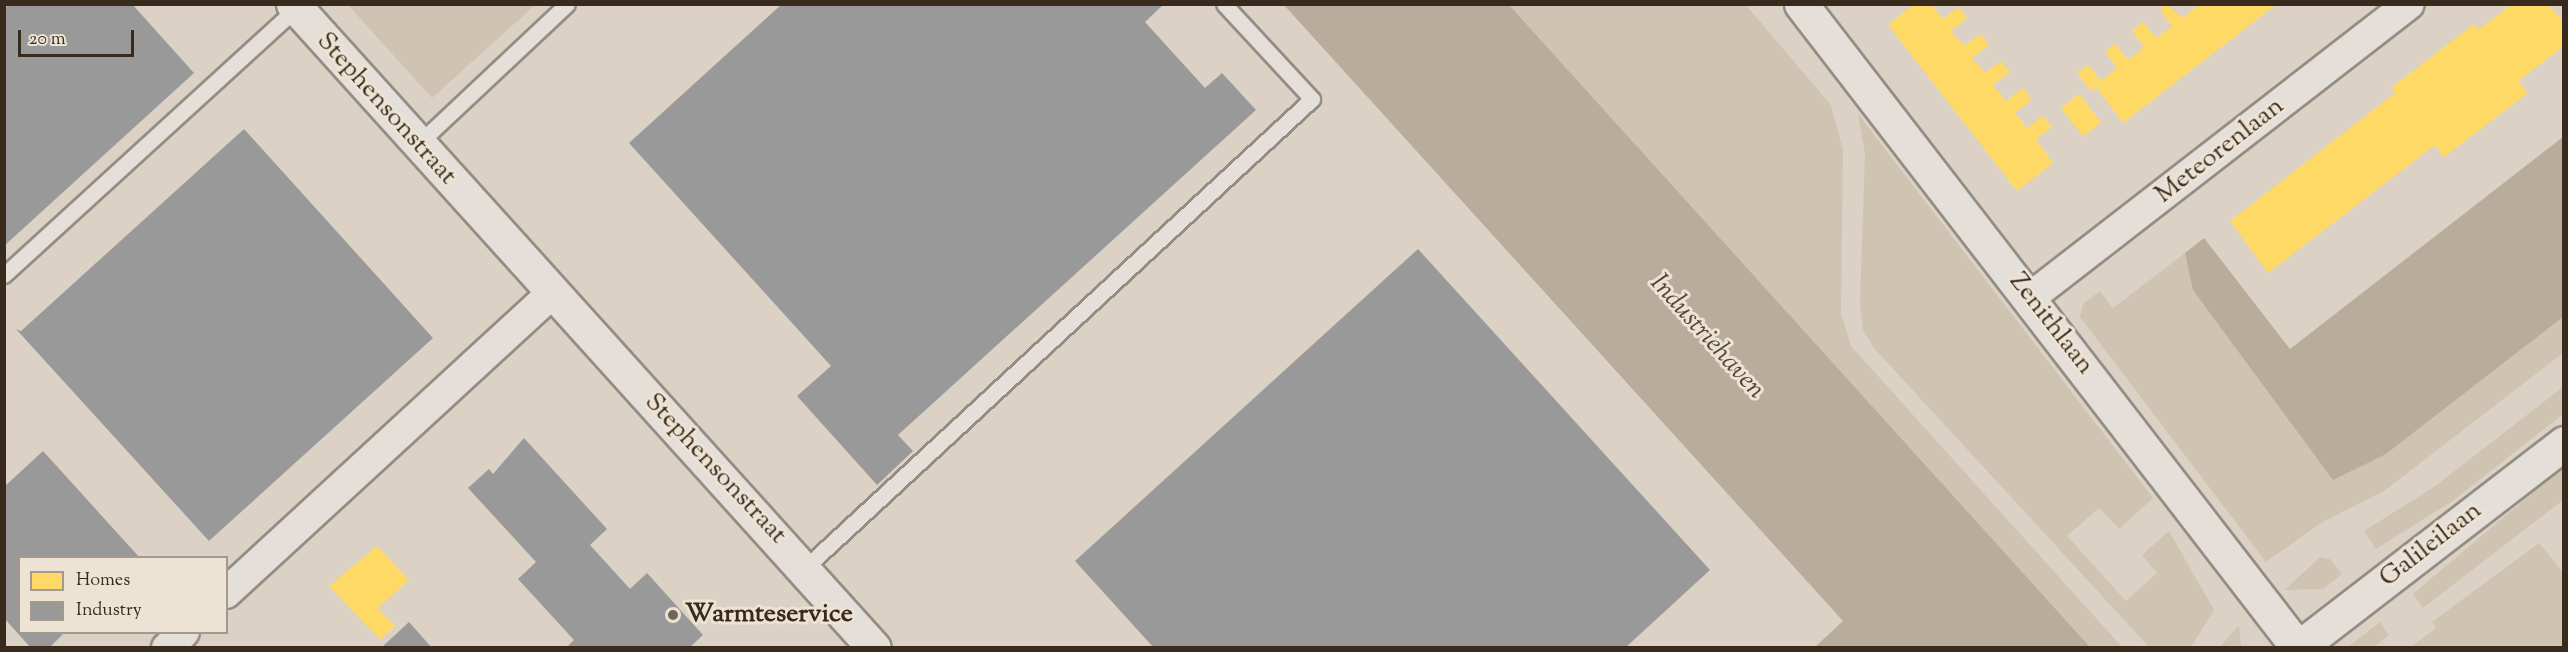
<!DOCTYPE html>
<style>
body{margin:0}
#map{position:relative;width:2568px;height:652px;overflow:hidden;background:#dbd2c5;font-family:"Sorts Mill Goudy",serif}
div>[style]{position:absolute}
.green>*{inset:0;background:#cfc3b2}
.water>*{inset:0;background:#b8ac9a}
.homes>*{inset:0;background:#ffd966;transform-origin:0 0}
.industry>*{inset:0;background:#999}
.roads{filter:drop-shadow(2px 0 #948d84) drop-shadow(-2px 0 #948d84) drop-shadow(0 2px #948d84) drop-shadow(0 -2px #948d84)}
.service>*{height:15px;margin:-7.5px;padding:0 7.5px;transform-origin:7.5px;border-radius:7.5px;background:#e4dfd9}
.minor>*{height:30px;margin:-15px;padding:0 15px;transform-origin:15px;border-radius:15px;background:#e4dfd9}
.tertiary>*{height:33px;margin:-16.5px;padding:0 16.5px;transform-origin:16.5px;border-radius:16.5px;background:#e4dfd9}
.secondary>*{height:33px;margin:-16.5px;padding:0 16.5px;transform-origin:16.5px;border-radius:16.5px;background:#e4dfd9}
.dots>*{width:16px;height:16px;translate:-50% -50%;box-sizing:border-box;border:3px solid #ede3d4;border-radius:50%}
span{translate:-50% -50%;white-space:nowrap;text-align:center;line-height:1.15;-webkit-text-stroke:6px #ede3d4;paint-order:stroke}
.street-label{font-size:26px;color:#382b1e}
.poi-label{font-size:26px;color:#382b1e;font-weight:700}
.left{translate:0 -50%;text-align:left}
.water-label{font-size:27px;color:#544738;font-style:italic}
.frame{position:absolute;inset:0;border:6px solid #382b1e;pointer-events:none}
.legend{position:absolute;left:18px;top:556px;width:210px;height:78px;box-sizing:border-box;background:#ede3d4;border:2px solid #a5998b;margin:0;padding:8px 10px;list-style:none;font-size:18px;color:#382b1e}
.legend li{display:flex;align-items:center;gap:12px;height:30px}
.legend b{width:30px;border:2px solid #a5998b}
.scale{position:absolute;left:18px;top:30px;width:116px;height:27px;box-sizing:border-box;border:3px solid #382b1e;border-top:0;padding-left:8px;font-size:18px;line-height:21px;white-space:nowrap;color:#382b1e;-webkit-text-stroke:4px #ede3d4;paint-order:stroke}
</style>
<div id="map">
<div class="green">
<i style="clip-path:polygon(1745px 4px,1831px 105px,1843px 150px,1841px 313px,1851px 346px,2122px 647px,2090px 647px,1509px 5px)"></i>
<i style="clip-path:polygon(348px 5px,535px 5px,432px 98px)"></i>
<i style="clip-path:polygon(1858px 114px,2153px 498px,2119px 529px,2099px 508px,2067px 536px,2126px 601px,2157px 573px,2142px 555px,2169px 531px,2214px 610px,2191px 647px,2149px 647px,1874px 348px,1863px 330px,1860px 303px,1865px 153px)"></i>
<i style="clip-path:polygon(2185px 253px,2193px 290px,2386px 454px,2563px 317px,2563px 353px,2384px 491px,2321px 523px,2266px 562px,2080px 317px,2083px 304px,2100px 291px,2113px 308px)"></i>
<i style="clip-path:polygon(2563px 387px,2563px 414px,2454px 500px,2376px 549px,2364px 531px,2434px 487px)"></i>
<i style="clip-path:polygon(2563px 467px,2563px 500px,2423px 608px,2413px 594px)"></i>
<i style="clip-path:polygon(2539px 543px,2563px 572px,2563px 647px,2411px 647px,2436px 628px,2432px 622px)"></i>
<i style="clip-path:polygon(2320px 557px,2330px 559px,2342px 574px,2323px 589px,2285px 590px)"></i>
<i style="clip-path:polygon(2380px 622px,2389px 635px,2374px 647px,2348px 647px)"></i>
<i style="clip-path:polygon(2239px 626px,2241px 647px,2220px 647px,2230px 635px)"></i>
</div>
<div class="water">
<i style="clip-path:polygon(1284px 5px,1509px 5px,2090px 647px,1815px 647px,1843px 621px)"></i>
<i style="clip-path:polygon(2563px 137px,2563px 317px,2386px 454px,2333px 480px,2193px 290px,2185px 253px,2204px 238px,2290px 349px)"></i>
</div>
<div class="homes">
<i style="clip-path:polygon(1914px 4px,1931px 4px,1942px 19px,1959px 7px,1967px 18px,1951px 31px,1964px 46px,1980px 34px,1989px 45px,1972px 58px,1985px 73px,2001px 61px,2010px 72px,1993px 85px,2006px 101px,2023px 88px,2031px 100px,2015px 113px,2027px 128px,2043px 116px,2052px 127px,2036px 139px,2053px 163px,2017px 191px,1888px 25px)"></i>
<i style="clip-path:polygon(2166px 4px,2183px 18px,2200px 4px,2277px 4px,2123px 123px,2096px 87px,2091px 91px,2077px 73px,2089px 65px,2101px 81px,2117px 68px,2105px 52px,2115px 44px,2128px 60px,2144px 47px,2132px 31px,2143px 22px,2156px 38px,2172px 26px,2160px 10px)"></i>
<i style="clip-path:polygon(2511px 5px,2548px 5px,2564px 22px,2564px 46px,2518px 81px,2528px 93px,2444px 157px,2435px 145px,2268px 273px,2230px 221px,2395px 93px,2391px 88px,2474px 24px,2479px 29px)"></i>
<i style="left:2079px;top:94px;width:36px;height:23px;rotate:52deg"></i>
<i style="clip-path:polygon(377px 546px,409px 580px,378px 608px,395px 626px,380px 640px,329px 586px)"></i>
</div>
<div class="industry">
<i style="clip-path:polygon(10px 4px,132px 4px,194px 73px,4px 246px,4px 9px)"></i>
<i style="clip-path:polygon(782px 4px,1164px 4px,1145px 22px,1205px 88px,1222px 73px,1256px 110px,898px 435px,913px 451px,877px 485px,797px 396px,831px 366px,629px 143px)"></i>
<i style="clip-path:polygon(244px 129px,433px 338px,209px 541px,16px 329px,21px 331px)"></i>
<i style="clip-path:polygon(1418px 249px,1710px 570px,1625px 648px,1154px 648px,1075px 561px)"></i>
<i style="clip-path:polygon(524px 438px,607px 529px,590px 545px,630px 589px,647px 573px,703px 635px,689px 648px,566px 648px,574px 640px,518px 579px,536px 562px,468px 488px,489px 469px,493px 474px)"></i>
<i style="clip-path:polygon(43px 451px,140px 558px,20px 558px,20px 632px,65px 632px,49px 648px,31px 648px,4px 618px,4px 487px)"></i>
<i style="clip-path:polygon(409px 622px,432px 648px,381px 648px)"></i>
</div>
<div class="roads">
<div class="service">
<i style="left:418px;top:144px;width:204px;rotate:-43.2deg"></i>
<i style="left:4px;top:275px;width:396px;rotate:-42.4deg"></i>
<i style="left:806px;top:567px;width:689px;rotate:-42.77deg"></i>
<i style="left:1312px;top:99px;width:129px;rotate:-132.8deg"></i>
</div>
<div class="minor">
<i style="left:2031px;top:297px;width:478px;rotate:-37.8deg"></i>
<i style="left:226px;top:593px;width:444px;rotate:-42.6deg"></i>
<i style="left:167px;top:648px;width:23px;rotate:-43deg"></i>
</div>
<div class="tertiary">
<i style="left:293px;top:4px;width:867px;rotate:47.94deg"></i>
<i style="left:1801px;top:4px;width:813px;rotate:52.34deg"></i>
</div>
<div class="secondary">
<i style="left:2298px;top:648px;width:336px;rotate:-37.6deg"></i>
</div>
</div>
<div class="dots">
<i style="left:673px;top:615px;background:#716558"></i>
</div>
<div class="street-label">
<span style="left:386px;top:109px;rotate:48deg">Stephensonstraat</span>
<span style="left:2220px;top:151px;rotate:-38deg">Meteorenlaan</span>
<span style="left:2051px;top:324px;rotate:52deg">Zenithlaan</span>
<span style="left:715px;top:469px;rotate:47deg">Stephensonstraat</span>
<span style="left:2431px;top:545px;rotate:-38deg">Galileilaan</span>
</div>
<div class="poi-label">
<span class="left" style="left:685px;top:615px">Warmteservice</span>
</div>
<div class="water-label">
<span style="left:1707px;top:337px;rotate:48deg">Industriehaven</span>
</div>
<div class="frame"></div>
<ul class="legend">
<li><b style="height:16px;background:#ffd966"></b>Homes</li>
<li><b style="height:16px;background:#999"></b>Industry</li>
</ul>
<div class="scale">20 m</div>
</div>
